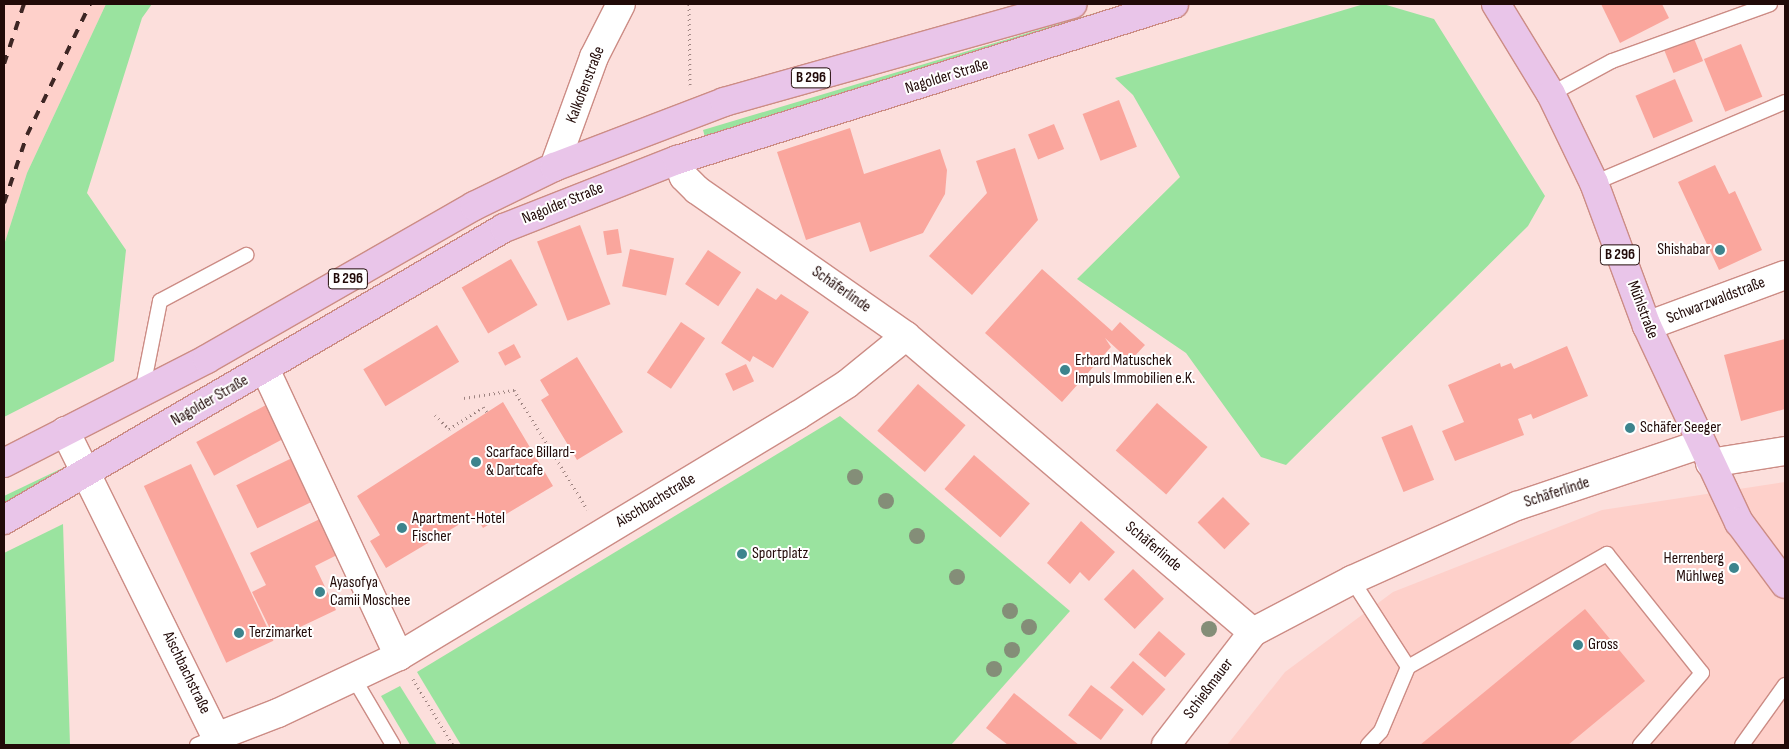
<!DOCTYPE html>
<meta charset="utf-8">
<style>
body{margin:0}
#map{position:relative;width:1789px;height:749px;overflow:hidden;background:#fcdfdc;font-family:"Sofia Sans Condensed",sans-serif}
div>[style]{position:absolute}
.built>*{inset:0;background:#fed0ca}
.green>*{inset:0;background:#9ae39f}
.building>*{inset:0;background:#faa69d;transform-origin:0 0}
.path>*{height:3px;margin-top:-1.5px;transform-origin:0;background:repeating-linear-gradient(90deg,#9e8481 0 1px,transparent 0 5px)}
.roads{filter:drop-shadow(1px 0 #cc8c85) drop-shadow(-1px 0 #cc8c85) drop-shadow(0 1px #cc8c85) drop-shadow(0 -1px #cc8c85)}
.service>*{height:14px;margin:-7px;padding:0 7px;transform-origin:7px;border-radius:7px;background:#fff}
.minor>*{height:28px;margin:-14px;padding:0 14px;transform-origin:14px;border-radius:14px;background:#fff}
.primary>*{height:28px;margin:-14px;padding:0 14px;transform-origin:14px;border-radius:14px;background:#e9c5e9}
.rail>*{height:4px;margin-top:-2px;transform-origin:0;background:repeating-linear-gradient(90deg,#3e2624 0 9px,transparent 0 18px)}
.trees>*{width:16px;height:16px;margin:-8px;border-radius:50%;background:#848e78}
.dots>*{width:14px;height:14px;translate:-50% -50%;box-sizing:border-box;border:2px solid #fff;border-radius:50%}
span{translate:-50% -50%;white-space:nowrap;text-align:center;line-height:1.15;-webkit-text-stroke:4px #fff;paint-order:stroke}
.shield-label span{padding:1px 4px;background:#fff;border:1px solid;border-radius:4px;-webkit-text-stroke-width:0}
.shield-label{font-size:15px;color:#210a08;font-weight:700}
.street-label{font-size:16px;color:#210a08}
.poi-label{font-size:16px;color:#210a08}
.right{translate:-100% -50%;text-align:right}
.left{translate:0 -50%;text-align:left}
.frame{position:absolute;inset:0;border:5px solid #210a08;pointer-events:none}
</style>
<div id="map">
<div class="built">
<i style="clip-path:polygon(4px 4px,106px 4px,27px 173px,4px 245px)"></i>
<i style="clip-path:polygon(1785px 482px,1785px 745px,1227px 745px,1285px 672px,1393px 592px,1602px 510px)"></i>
</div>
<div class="green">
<i style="clip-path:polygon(106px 4px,152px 4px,142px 18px,87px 193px,126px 250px,114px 361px,4px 417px,4px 245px,27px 173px)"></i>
<i style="clip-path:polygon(1125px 4px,1146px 4px,705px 137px,703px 130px)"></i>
<i style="clip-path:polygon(1364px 4px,1383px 4px,1434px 19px,1545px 196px,1528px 226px,1286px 465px,1261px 457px,1186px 353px,1077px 279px,1180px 177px,1133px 95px,1115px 78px)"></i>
<i style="clip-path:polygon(840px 416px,1070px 611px,951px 745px,461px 745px,417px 672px)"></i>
<i style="clip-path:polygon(71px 464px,73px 471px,4px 505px,4px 496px)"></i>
<i style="clip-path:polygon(63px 524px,70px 745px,4px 745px,4px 553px)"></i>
<i style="clip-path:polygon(400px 686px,437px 745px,410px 745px,381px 696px)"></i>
</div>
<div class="building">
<i style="clip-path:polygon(1601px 4px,1662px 4px,1669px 18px,1620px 43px)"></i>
<i style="left:1693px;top:36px;width:27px;height:32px;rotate:68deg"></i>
<i style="left:1741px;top:44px;width:57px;height:40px;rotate:68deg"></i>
<i style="left:1675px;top:79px;width:46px;height:43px;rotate:67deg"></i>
<i style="left:1119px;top:100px;width:50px;height:39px;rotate:69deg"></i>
<i style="left:1054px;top:124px;width:27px;height:28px;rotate:68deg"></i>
<i style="clip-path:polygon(850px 128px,864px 174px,940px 149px,947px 170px,945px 194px,923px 233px,870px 252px,860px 222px,806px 240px,777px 152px)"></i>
<i style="clip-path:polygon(1015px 148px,1038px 220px,972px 295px,929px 256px,987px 193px,976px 161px)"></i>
<i style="clip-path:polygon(1715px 165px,1729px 194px,1735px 191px,1762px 250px,1719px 270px,1678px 182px)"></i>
<i style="left:580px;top:225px;width:85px;height:46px;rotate:69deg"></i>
<i style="left:618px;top:229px;width:24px;height:15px;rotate:81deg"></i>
<i style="left:630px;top:249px;width:45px;height:38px;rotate:12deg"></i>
<i style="left:708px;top:250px;width:40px;height:41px;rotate:34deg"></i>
<i style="left:511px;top:259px;width:53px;height:57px;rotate:60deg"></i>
<i style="clip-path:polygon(1042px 269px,1112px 331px,1120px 322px,1145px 345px,1130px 361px,1105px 338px,1111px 347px,1062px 402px,985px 333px)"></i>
<i style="clip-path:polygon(757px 288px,776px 300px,781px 294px,809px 312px,773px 368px,753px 356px,750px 362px,721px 343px)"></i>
<i style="left:681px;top:322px;width:29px;height:61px;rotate:34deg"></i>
<i style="left:437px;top:325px;width:43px;height:86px;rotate:59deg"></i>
<i style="clip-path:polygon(1785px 339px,1785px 409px,1741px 421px,1724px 355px)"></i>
<i style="left:514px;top:344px;width:15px;height:18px;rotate:62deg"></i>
<i style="clip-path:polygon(1567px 346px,1588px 396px,1533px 419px,1531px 414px,1518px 419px,1524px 435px,1455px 461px,1442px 431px,1464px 422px,1448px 385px,1500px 363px,1501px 367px,1511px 363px,1514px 369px)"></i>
<i style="clip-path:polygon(577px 357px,623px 432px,577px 460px,541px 400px,549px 395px,540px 380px)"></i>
<i style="left:746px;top:364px;width:19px;height:23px;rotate:65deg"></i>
<i style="left:918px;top:384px;width:63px;height:62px;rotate:41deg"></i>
<i style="clip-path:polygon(503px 402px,553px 486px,483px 528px,475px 515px,386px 568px,370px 541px,380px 535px,357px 496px)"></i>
<i style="left:1157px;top:403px;width:67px;height:63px;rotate:41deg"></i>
<i style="left:266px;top:405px;width:38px;height:79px;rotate:62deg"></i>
<i style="left:1412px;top:425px;width:59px;height:33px;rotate:68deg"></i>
<i style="left:974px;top:455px;width:74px;height:45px;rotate:41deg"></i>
<i style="left:292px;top:458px;width:48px;height:62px;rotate:64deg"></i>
<i style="left:191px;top:464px;width:195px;height:52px;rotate:65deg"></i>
<i style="left:1223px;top:497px;width:38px;height:36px;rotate:45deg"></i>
<i style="clip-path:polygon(324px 517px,341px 553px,315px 566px,336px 610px,275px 639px,252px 592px,266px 585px,250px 553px)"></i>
<i style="clip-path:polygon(1081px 521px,1115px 552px,1089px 581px,1080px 572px,1070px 584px,1047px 563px)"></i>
<i style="left:1133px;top:569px;width:43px;height:42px;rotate:44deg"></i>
<i style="clip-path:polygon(1585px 609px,1645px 681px,1568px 745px,1420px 745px)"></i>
<i style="left:1159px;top:631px;width:35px;height:31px;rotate:41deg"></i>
<i style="left:1133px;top:661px;width:43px;height:35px;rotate:41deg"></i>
<i style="left:1091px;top:685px;width:41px;height:38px;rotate:37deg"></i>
<i style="clip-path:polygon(1014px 693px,1079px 745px,1008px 745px,986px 728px)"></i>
</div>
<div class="path">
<i style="left:689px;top:4px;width:81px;rotate:89.3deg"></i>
<i style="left:464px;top:398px;width:51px;rotate:-9.1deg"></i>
<i style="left:514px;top:390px;width:140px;rotate:58.5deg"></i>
<i style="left:435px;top:415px;width:20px;rotate:45deg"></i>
<i style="left:449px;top:429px;width:40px;rotate:-32.9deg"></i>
<i style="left:483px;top:407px;width:6px;rotate:51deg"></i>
<i style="left:413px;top:679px;width:77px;rotate:58.8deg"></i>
</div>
<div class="roads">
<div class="service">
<i style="left:1551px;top:94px;width:69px;rotate:-28.4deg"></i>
<i style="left:1612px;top:61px;width:168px;rotate:-19.8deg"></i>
<i style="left:1594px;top:183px;width:207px;rotate:-23deg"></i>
<i style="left:142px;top:392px;width:93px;rotate:-78.8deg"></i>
<i style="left:160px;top:301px;width:98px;rotate:-28.1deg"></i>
<i style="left:1352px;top:580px;width:103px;rotate:57.2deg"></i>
<i style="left:353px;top:677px;width:79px;rotate:59.5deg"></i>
<i style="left:197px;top:745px;width:21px;rotate:-23deg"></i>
<i style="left:1368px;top:745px;width:19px;rotate:-47deg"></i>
<i style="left:1381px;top:731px;width:69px;rotate:-67.1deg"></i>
<i style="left:1408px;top:667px;width:229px;rotate:-29.6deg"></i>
<i style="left:1607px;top:554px;width:152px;rotate:51.4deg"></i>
<i style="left:1702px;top:673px;width:95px;rotate:130.7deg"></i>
<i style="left:1742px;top:745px;width:74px;rotate:-54.4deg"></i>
</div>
<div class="minor">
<i style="left:677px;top:160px;width:18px;rotate:68deg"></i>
<i style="left:684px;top:177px;width:18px;rotate:45deg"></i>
<i style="left:697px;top:190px;width:255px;rotate:34.9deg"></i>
<i style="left:906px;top:336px;width:456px;rotate:40.5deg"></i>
<i style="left:1253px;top:632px;width:112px;rotate:-27.7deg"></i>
<i style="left:1352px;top:580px;width:181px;rotate:-24.2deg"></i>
<i style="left:1517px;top:506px;width:194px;rotate:-18.6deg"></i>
<i style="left:554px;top:167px;width:117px;rotate:-70deg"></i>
<i style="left:594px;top:57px;width:59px;rotate:-63deg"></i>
<i style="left:1647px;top:326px;width:147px;rotate:-20.3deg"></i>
<i style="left:265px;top:369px;width:317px;rotate:65deg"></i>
<i style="left:65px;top:431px;width:341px;rotate:63.7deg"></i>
<i style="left:216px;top:737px;width:66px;rotate:-21.2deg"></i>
<i style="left:278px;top:713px;width:134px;rotate:-25.2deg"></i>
<i style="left:399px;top:656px;width:465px;rotate:-31.1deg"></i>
<i style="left:797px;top:416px;width:59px;rotate:-32.6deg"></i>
<i style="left:847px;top:384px;width:76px;rotate:-39.1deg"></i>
<i style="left:1710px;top:463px;width:76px;rotate:-9.1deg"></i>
<i style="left:1166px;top:745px;width:143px;rotate:-52.4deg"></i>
</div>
<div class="primary">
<i style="left:1496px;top:4px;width:105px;rotate:58.6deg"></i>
<i style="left:1551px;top:94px;width:99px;rotate:64.2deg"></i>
<i style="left:1594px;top:183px;width:153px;rotate:69.7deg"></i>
<i style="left:1647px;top:326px;width:217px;rotate:64.9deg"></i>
<i style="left:1739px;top:522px;width:77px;rotate:53.4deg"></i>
<i style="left:4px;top:463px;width:228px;rotate:-27.1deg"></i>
<i style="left:207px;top:359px;width:308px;rotate:-29.8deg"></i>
<i style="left:474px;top:206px;width:89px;rotate:-26deg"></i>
<i style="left:554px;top:167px;width:182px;rotate:-20.9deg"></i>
<i style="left:724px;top:102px;width:362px;rotate:-15.7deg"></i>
<i style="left:4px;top:520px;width:579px;rotate:-30.28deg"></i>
<i style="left:504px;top:228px;width:186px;rotate:-21.5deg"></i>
<i style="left:677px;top:160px;width:521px;rotate:-17.43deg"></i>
</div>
</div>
<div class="rail">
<i style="left:4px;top:64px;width:63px;rotate:-71.6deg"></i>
<i style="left:4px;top:203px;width:72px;rotate:-71.3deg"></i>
<i style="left:27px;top:135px;width:145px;rotate:-64.3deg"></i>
</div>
<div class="trees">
<i style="left:855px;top:477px"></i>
<i style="left:886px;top:501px"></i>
<i style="left:917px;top:536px"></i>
<i style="left:957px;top:577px"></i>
<i style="left:1010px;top:611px"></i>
<i style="left:1029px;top:627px"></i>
<i style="left:1209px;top:629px"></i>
<i style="left:1012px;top:650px"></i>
<i style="left:994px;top:669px"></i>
</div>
<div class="dots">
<i style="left:1720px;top:250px;background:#3d848d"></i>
<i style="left:1065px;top:370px;background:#3d848d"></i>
<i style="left:1630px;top:428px;background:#3d848d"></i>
<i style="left:476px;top:462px;background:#3d848d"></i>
<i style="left:402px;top:528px;background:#3d848d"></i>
<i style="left:742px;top:554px;background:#3d848d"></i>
<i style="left:1734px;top:568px;background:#3d848d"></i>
<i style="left:320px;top:592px;background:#3d848d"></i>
<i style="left:239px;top:633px;background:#3d848d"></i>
<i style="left:1578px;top:645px;background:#3d848d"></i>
</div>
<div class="shield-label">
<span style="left:811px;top:78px">B 296</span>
<span style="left:1620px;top:255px">B 296</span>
<span style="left:348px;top:279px">B 296</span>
</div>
<div class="street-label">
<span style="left:947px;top:77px;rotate:-17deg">Nagolder Straße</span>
<span style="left:586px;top:85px;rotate:-69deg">Kalkofenstraße</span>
<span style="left:563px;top:204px;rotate:-22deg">Nagolder Straße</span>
<span style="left:841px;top:290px;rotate:35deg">Schäferlinde</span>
<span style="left:1716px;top:301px;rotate:-21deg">Schwarzwaldstraße</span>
<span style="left:1642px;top:310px;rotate:69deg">Mühlstraße</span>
<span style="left:210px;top:401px;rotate:-30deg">Nagolder Straße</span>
<span style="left:1557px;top:493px;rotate:-18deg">Schäferlinde</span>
<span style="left:656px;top:501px;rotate:-31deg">Aischbachstraße</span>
<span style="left:1153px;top:547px;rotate:40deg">Schäferlinde</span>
<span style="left:186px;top:673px;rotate:64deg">Aischbachstraße</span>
<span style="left:1209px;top:689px;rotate:-53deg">Schießmauer</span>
</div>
<div class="poi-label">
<span class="right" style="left:1710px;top:250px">Shishabar</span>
<span class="left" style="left:1075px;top:370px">Erhard Matuschek<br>Impuls Immobilien e.K.</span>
<span class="left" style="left:1640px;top:428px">Schäfer Seeger</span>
<span class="left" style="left:486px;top:462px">Scarface Billard-<br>&amp; Dartcafe</span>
<span class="left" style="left:412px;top:528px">Apartment-Hotel<br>Fischer</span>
<span class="left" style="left:752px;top:554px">Sportplatz</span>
<span class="right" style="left:1724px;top:568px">Herrenberg<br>Mühlweg</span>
<span class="left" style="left:330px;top:592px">Ayasofya<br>Camii Moschee</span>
<span class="left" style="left:249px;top:633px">Terzimarket</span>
<span class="left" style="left:1588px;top:645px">Gross</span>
</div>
<div class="frame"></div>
</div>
